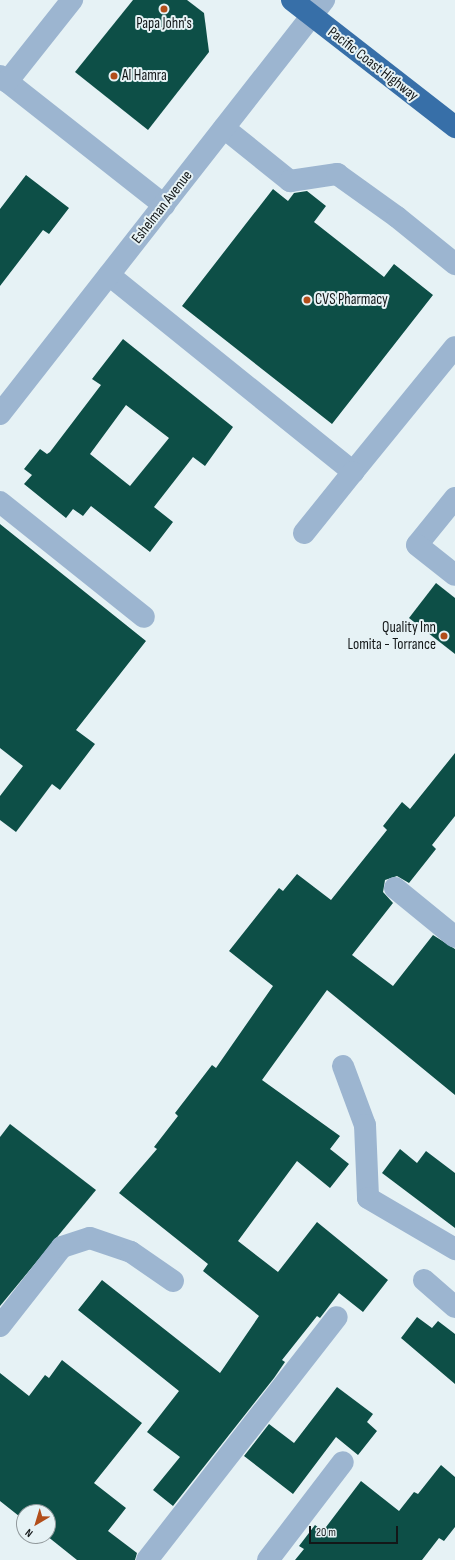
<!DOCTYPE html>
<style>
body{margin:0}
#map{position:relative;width:455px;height:1560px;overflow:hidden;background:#e6f2f5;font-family:"Sofia Sans Condensed",sans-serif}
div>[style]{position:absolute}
.building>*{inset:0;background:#0d4f47}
.minor>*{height:22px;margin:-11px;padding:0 11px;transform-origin:11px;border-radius:11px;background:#9cb5d0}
.highway>*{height:22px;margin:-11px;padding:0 11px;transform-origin:11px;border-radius:11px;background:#376fa8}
.dots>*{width:11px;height:11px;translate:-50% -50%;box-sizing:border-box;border:2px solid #e6f2f5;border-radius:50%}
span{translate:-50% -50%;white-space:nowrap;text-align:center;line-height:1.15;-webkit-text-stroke:4px #e6f2f5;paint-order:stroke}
.poi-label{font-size:15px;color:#131718}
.left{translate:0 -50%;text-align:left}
.right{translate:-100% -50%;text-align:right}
.street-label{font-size:15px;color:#131718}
.north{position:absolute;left:16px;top:1504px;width:40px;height:40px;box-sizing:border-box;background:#e6f2f5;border:1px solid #929a9d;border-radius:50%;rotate:218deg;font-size:11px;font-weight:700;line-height:16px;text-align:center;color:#131718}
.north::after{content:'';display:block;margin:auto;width:14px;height:18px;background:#b24e1a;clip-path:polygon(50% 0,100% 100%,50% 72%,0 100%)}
.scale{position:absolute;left:309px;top:1526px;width:89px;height:18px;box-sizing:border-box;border:2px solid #131718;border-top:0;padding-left:5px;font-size:12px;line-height:14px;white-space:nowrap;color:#131718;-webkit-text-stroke:3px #e6f2f5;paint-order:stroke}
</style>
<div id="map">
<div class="building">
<i style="clip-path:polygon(133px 0,187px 0,204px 13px,209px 52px,148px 130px,75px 72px)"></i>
<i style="clip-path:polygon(26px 175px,69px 208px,49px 234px,43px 230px,0 286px,0 209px)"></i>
<i style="clip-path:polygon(273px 189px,288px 201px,294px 193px,307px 191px,326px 206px,314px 222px,384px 277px,394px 264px,433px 295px,332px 424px,182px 306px)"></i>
<i style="clip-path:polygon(evenodd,123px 339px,233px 427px,205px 466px,193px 457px,154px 507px,173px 522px,150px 552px,91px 506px,83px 516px,73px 509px,66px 518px,24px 484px,32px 475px,24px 469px,40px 449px,47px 454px,50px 452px,101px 385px,92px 379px,123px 339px,126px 405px,169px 438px,130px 486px,90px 454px,126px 405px)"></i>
<i style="clip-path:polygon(0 524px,146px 641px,76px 730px,95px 744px,60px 790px,52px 784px,16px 832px,0 820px,0 796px,23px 766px,0 748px)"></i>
<i style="clip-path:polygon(436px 583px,455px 598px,455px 654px,409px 618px)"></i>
<i style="clip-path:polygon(455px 753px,455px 816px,432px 845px,436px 849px,409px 883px,397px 876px,385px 880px,383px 892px,393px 903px,352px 955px,393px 986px,433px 935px,455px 949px,455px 1095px,327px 990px,262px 1080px,340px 1136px,330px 1149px,349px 1164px,330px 1188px,297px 1161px,238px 1241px,278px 1272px,317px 1222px,388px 1280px,363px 1312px,339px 1293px,320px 1318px,317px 1316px,282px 1360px,285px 1362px,274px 1378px,173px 1506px,153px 1490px,180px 1457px,147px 1432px,179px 1391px,78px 1310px,102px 1280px,220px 1373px,259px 1316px,203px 1271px,208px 1264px,119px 1193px,157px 1149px,154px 1147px,178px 1116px,175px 1113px,212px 1065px,216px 1068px,273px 986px,229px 951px,279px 888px,283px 891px,297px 874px,331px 900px,387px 830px,383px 826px,402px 802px,410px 809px)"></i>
<i style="clip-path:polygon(10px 1124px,96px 1190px,0 1306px,0 1137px)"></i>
<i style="clip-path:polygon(400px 1149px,417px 1163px,426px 1151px,455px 1173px,455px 1228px,382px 1173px)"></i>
<i style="clip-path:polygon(417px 1317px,432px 1328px,438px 1321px,455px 1334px,455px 1384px,401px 1338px)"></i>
<i style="clip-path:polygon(62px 1360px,142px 1423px,94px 1483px,126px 1508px,108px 1531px,137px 1553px,135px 1560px,77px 1560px,47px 1536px,48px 1512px,24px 1512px,24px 1520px,0 1501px,0 1373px,29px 1396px,45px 1375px,49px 1378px)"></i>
<i style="clip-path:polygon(337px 1387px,373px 1414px,367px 1422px,377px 1431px,358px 1455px,336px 1437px,293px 1494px,244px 1456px,269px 1424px,294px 1443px)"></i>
<i style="clip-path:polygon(441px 1465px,455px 1477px,455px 1527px,444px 1541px,439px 1538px,422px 1560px,295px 1560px,304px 1549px,299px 1546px,315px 1525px,323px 1531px,361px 1481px,399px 1511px,414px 1492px,418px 1494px)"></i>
</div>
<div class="minor">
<i style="left:0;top:76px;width:209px;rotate:38.2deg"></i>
<i style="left:7px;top:82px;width:105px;rotate:-51.6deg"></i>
<i style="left:224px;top:128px;width:85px;rotate:38.8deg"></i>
<i style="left:290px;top:181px;width:48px;rotate:-8.5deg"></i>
<i style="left:337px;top:174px;width:74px;rotate:35.6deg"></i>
<i style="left:397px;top:217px;width:75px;rotate:39deg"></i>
<i style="left:109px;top:275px;width:314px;rotate:38.9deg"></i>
<i style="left:353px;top:472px;width:161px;rotate:-50.8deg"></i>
<i style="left:0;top:414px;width:526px;rotate:-51.95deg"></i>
<i style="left:455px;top:498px;width:60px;rotate:129deg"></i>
<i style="left:417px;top:545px;width:48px;rotate:38.3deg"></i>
<i style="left:0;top:502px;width:184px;rotate:38.6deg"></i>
<i style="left:304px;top:533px;width:78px;rotate:-51.2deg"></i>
<i style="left:395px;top:888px;width:77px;rotate:39.2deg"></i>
<i style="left:343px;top:1066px;width:63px;rotate:69.6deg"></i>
<i style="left:365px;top:1125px;width:73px;rotate:87.6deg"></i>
<i style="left:368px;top:1198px;width:101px;rotate:30.4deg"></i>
<i style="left:424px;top:1280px;width:41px;rotate:41.1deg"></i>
<i style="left:0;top:1326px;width:100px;rotate:-51.9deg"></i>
<i style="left:62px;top:1247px;width:29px;rotate:-18deg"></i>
<i style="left:90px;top:1238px;width:43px;rotate:18.9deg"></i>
<i style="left:131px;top:1252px;width:51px;rotate:34.6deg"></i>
<i style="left:147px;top:1560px;width:308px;rotate:-52deg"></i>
<i style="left:268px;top:1560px;width:123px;rotate:-52.6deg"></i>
</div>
<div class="highway">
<i style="left:292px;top:0;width:207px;rotate:37.9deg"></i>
</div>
<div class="dots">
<i style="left:164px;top:9px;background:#b24e1a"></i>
<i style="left:114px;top:76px;background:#b24e1a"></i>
<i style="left:307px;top:300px;background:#b24e1a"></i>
<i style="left:444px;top:636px;background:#b24e1a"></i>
</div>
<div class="poi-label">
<span style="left:164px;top:24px">Papa John's</span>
<span class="left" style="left:122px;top:76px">Al Hamra</span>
<span class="left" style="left:315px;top:300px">CVS Pharmacy</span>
<span class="right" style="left:436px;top:636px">Quality Inn<br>Lomita - Torrance</span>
</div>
<div class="street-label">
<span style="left:373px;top:64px;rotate:38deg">Pacific Coast Highway</span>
<span style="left:162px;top:207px;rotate:-52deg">Eshelman Avenue</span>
</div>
<div class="north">N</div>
<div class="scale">20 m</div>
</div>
